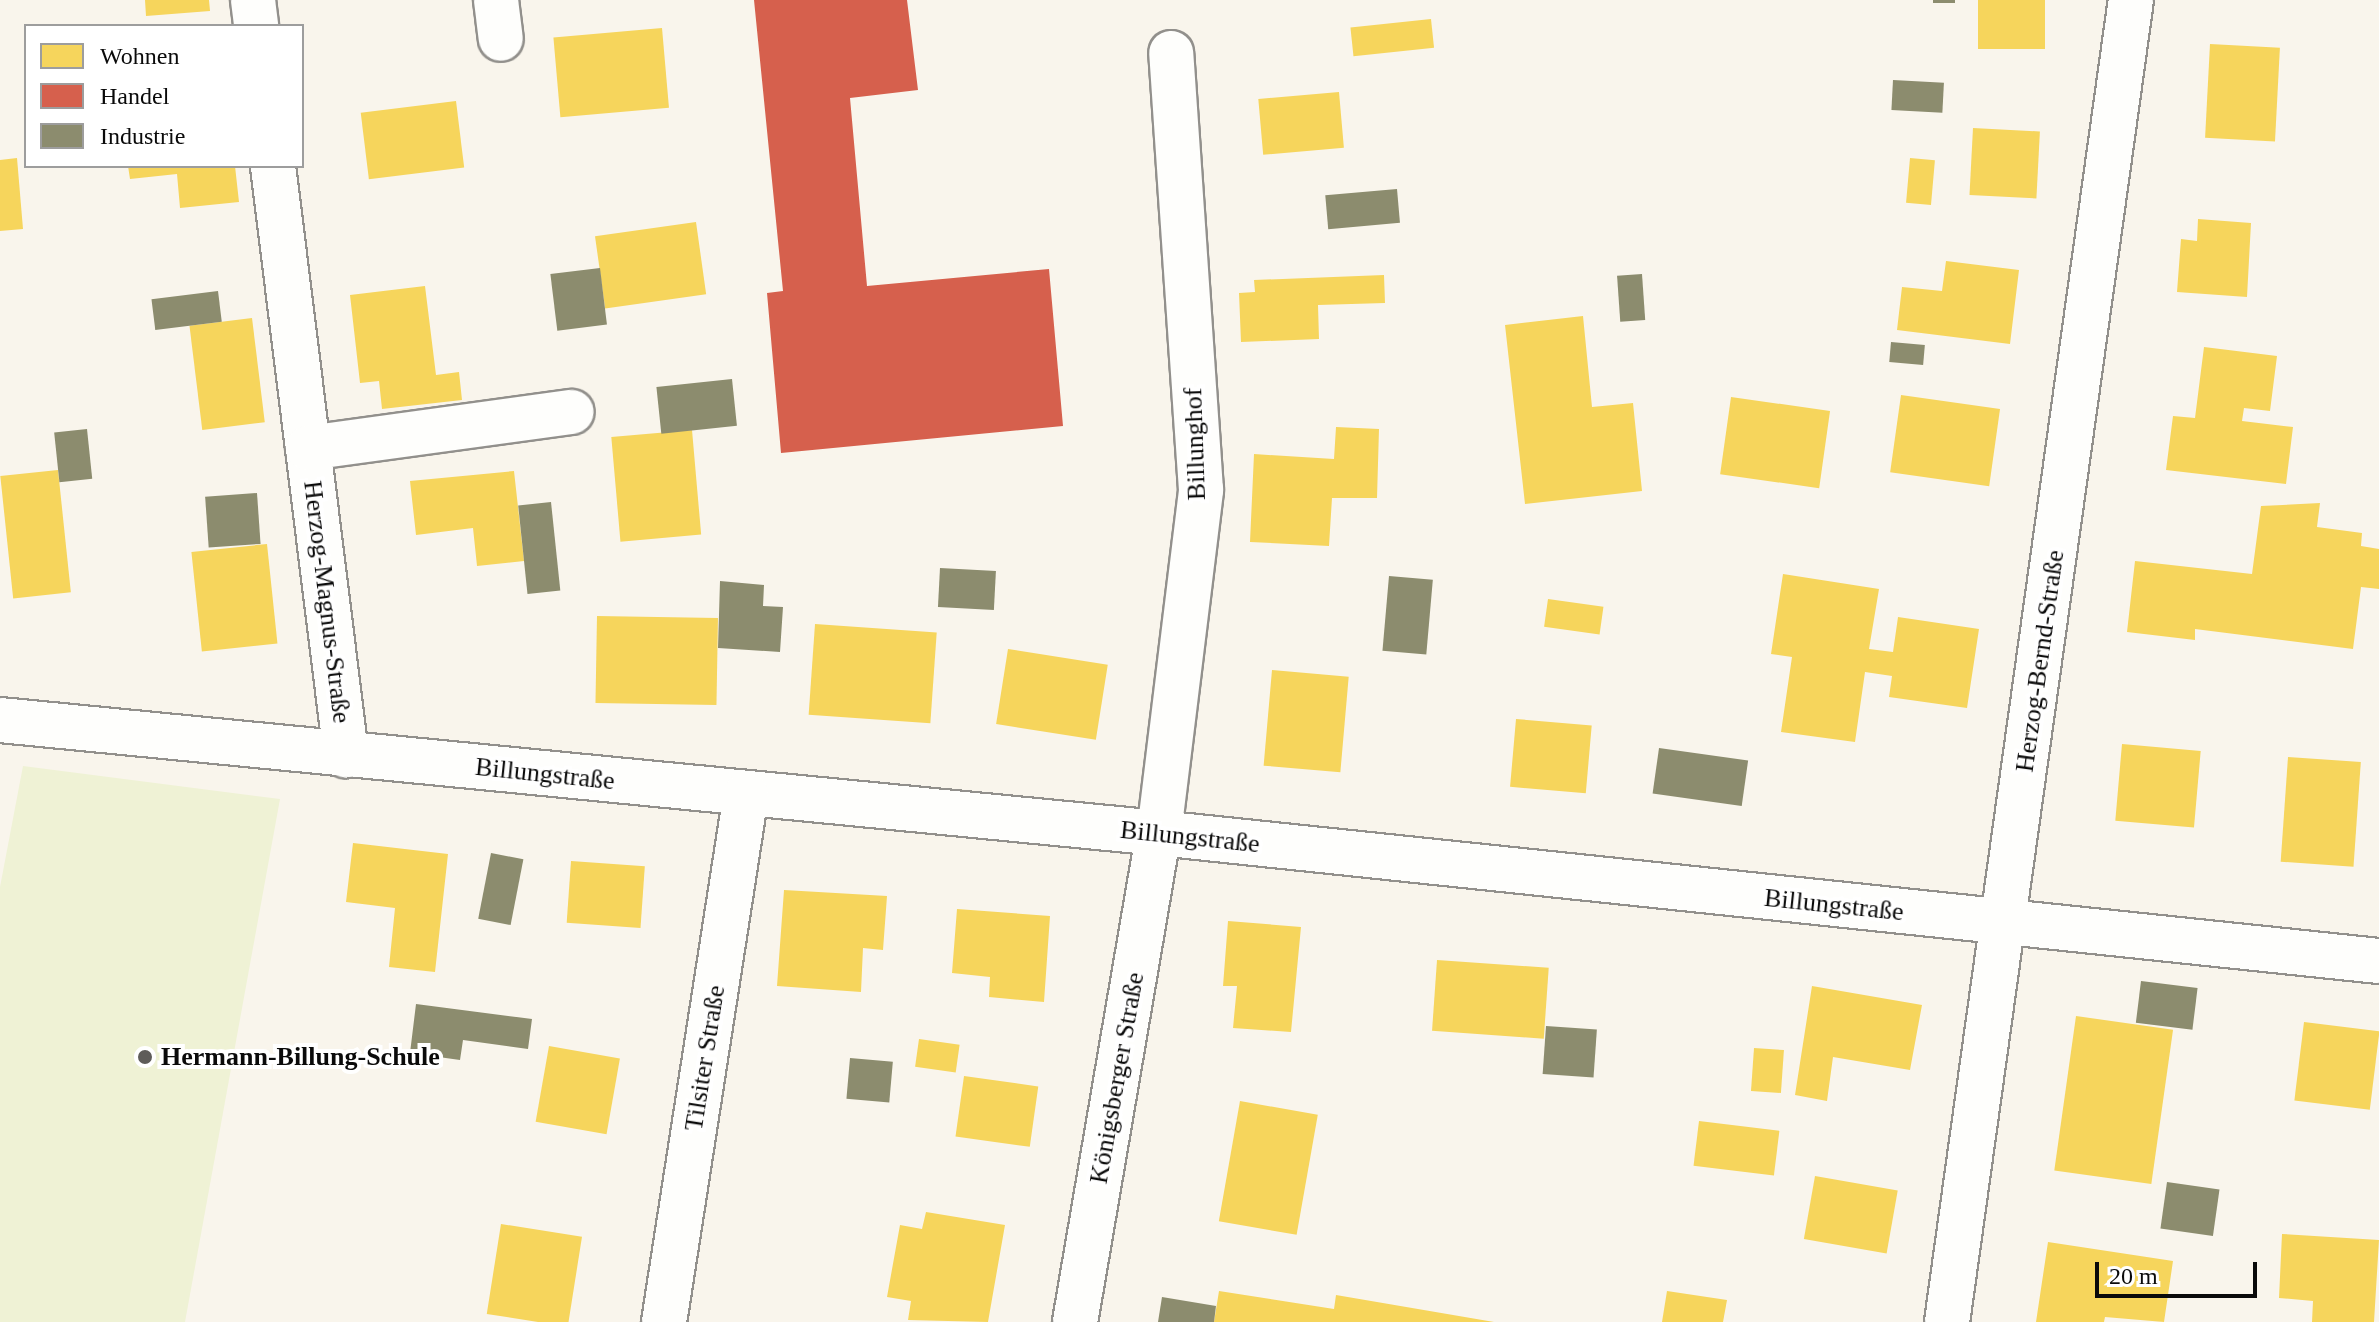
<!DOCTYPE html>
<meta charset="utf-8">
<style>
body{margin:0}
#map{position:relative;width:2379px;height:1322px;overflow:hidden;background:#f9f5ec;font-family:Georgia,serif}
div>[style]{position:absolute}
.pitch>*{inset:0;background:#eff2d5}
.homes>*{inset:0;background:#f6d55c;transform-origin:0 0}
.shops>*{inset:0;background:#d6604d}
.industry>*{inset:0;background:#8c8c6e;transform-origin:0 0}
.roads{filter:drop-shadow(2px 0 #92908c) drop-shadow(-2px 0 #92908c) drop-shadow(0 2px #92908c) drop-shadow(0 -2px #92908c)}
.minor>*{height:44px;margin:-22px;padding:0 22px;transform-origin:22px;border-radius:22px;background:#fefefc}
.dots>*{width:22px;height:22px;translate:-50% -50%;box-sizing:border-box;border:4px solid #fff;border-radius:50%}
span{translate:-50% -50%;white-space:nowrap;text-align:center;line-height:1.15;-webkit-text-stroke:8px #fff;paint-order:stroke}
.street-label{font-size:26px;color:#0a0a0a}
.poi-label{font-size:26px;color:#0a0a0a;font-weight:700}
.left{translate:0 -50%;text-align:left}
.legend{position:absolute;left:24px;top:24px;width:280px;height:144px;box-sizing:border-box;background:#fff;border:2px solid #9d9d9d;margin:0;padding:10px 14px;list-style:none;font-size:24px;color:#0a0a0a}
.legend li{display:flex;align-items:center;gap:16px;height:40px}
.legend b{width:40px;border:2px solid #9d9d9d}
.scale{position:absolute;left:2095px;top:1262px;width:162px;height:36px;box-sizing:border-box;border:4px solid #0a0a0a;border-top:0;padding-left:10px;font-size:24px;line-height:28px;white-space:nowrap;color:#0a0a0a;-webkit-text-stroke:6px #fff;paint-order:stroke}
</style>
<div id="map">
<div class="pitch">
<i style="clip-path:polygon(23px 766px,280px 799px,185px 1322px,0 1322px,0 887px)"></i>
</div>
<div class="homes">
<i style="clip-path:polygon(145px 0,209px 0,210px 11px,146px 16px)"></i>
<i style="left:1978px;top:0;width:67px;height:49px"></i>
<i style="left:1431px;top:19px;width:29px;height:81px;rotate:84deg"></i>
<i style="left:662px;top:28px;width:80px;height:109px;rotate:85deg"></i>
<i style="left:2210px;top:44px;width:70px;height:94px;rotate:3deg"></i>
<i style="left:1339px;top:92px;width:56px;height:81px;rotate:85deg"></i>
<i style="left:456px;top:101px;width:67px;height:96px;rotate:83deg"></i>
<i style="left:1973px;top:128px;width:67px;height:67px;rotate:3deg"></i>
<i style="clip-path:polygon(17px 158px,23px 229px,0 231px,0 160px)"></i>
<i style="left:1910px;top:158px;width:25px;height:45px;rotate:5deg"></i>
<i style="clip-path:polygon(128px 166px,235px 166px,239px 202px,180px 208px,177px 174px,130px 179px)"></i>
<i style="clip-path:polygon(2198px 219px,2251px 223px,2247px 297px,2177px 292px,2181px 239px,2197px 241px)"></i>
<i style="left:696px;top:222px;width:73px;height:102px;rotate:82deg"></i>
<i style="clip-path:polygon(1946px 261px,2019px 270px,2010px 344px,1897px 330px,1902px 287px,1942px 291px)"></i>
<i style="clip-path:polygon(1384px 275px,1385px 303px,1318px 305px,1319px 339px,1241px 342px,1239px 293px,1255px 292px,1254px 280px)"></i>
<i style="clip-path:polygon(425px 286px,436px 375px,459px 372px,462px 400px,382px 409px,379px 381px,360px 383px,350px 295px)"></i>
<i style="clip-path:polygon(1583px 316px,1592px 407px,1633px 403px,1642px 491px,1525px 504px,1505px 325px)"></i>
<i style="left:252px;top:318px;width:105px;height:63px;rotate:83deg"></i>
<i style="clip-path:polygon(2204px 347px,2277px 356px,2270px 411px,2244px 408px,2242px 421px,2293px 427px,2286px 484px,2166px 470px,2173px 416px,2195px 418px)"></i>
<i style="left:1901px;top:395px;width:100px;height:78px;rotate:8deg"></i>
<i style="left:1731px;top:397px;width:100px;height:78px;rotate:8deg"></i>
<i style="clip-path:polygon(1336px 427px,1379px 429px,1377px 498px,1332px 498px,1329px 546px,1250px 542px,1254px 454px,1334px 459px)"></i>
<i style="left:692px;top:430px;width:105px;height:81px;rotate:85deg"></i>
<i style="left:58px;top:470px;width:123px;height:58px;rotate:84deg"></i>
<i style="clip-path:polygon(514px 471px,524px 561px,477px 566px,473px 528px,416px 535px,410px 481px)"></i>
<i style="clip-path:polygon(2320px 503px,2317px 527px,2362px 533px,2361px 546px,2379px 549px,2379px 589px,2361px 587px,2353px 649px,2195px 629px,2195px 640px,2127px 632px,2135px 561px,2252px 574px,2261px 506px)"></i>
<i style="left:267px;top:544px;width:100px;height:76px;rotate:84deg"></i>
<i style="clip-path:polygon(1783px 574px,1879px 589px,1869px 649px,1893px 652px,1898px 617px,1979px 629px,1967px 708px,1889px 697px,1892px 676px,1865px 672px,1855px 742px,1781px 732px,1792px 657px,1771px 654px)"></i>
<i style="left:1548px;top:599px;width:56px;height:28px;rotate:8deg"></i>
<i style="left:597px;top:616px;width:121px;height:87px;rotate:1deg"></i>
<i style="left:815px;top:624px;width:122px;height:91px;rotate:4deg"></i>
<i style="left:1008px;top:649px;width:101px;height:76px;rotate:9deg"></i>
<i style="left:1272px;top:670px;width:77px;height:96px;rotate:5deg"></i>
<i style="left:1516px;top:719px;width:76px;height:68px;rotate:5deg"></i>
<i style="left:2122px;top:744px;width:79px;height:77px;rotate:5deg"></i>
<i style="left:2288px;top:757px;width:73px;height:105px;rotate:4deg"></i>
<i style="clip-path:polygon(353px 843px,448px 854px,435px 972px,389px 967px,395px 908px,346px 902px)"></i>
<i style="left:571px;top:861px;width:74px;height:62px;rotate:4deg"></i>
<i style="clip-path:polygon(784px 890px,887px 896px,883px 950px,863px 948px,861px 992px,777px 986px)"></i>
<i style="clip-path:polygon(957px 909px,1050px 916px,1044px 1002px,989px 997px,990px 977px,952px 973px)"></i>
<i style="clip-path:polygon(1228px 921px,1301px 927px,1291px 1032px,1233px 1028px,1237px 986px,1223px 986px)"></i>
<i style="left:1437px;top:960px;width:112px;height:71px;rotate:4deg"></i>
<i style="clip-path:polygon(1812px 986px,1922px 1005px,1910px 1070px,1833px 1057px,1827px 1101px,1795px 1095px)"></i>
<i style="left:2076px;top:1016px;width:98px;height:156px;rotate:8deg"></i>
<i style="left:2304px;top:1022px;width:76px;height:79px;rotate:7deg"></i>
<i style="left:919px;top:1039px;width:41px;height:28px;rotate:8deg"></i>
<i style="left:549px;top:1046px;width:72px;height:77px;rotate:10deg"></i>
<i style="left:1754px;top:1048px;width:30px;height:43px;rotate:4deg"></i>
<i style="left:964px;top:1076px;width:75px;height:61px;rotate:8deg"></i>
<i style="left:1240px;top:1101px;width:79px;height:122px;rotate:10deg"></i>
<i style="left:1699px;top:1121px;width:81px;height:45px;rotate:7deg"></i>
<i style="left:1815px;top:1176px;width:84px;height:64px;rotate:10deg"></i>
<i style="clip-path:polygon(926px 1212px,1005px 1225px,988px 1322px,908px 1320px,911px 1301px,887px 1297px,900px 1225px,922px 1229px)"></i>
<i style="left:501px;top:1224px;width:82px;height:91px;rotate:9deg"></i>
<i style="clip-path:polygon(2282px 1234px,2379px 1240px,2374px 1322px,2312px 1322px,2313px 1301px,2279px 1298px)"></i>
<i style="clip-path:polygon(2048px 1242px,2173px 1261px,2164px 1322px,2105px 1317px,2104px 1322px,2036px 1322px)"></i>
<i style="clip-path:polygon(1219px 1291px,1334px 1309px,1336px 1295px,1494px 1322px,1214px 1322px)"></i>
<i style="clip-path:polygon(1667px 1291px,1727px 1300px,1723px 1322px,1662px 1322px)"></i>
</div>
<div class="shops">
<i style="clip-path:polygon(754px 0,907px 0,918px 90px,850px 98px,867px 286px,1049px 269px,1063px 426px,781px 453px,767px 293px,783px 291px)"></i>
</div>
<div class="industry">
<i style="left:1933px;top:0;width:22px;height:3px"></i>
<i style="left:1893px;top:80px;width:51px;height:30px;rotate:3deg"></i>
<i style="left:1397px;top:189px;width:34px;height:72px;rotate:85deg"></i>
<i style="left:600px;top:268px;width:57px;height:50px;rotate:83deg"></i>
<i style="left:1642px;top:274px;width:46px;height:25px;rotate:86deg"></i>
<i style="left:218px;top:291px;width:31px;height:67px;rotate:83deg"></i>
<i style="left:1891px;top:342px;width:34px;height:20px;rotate:5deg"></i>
<i style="left:732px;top:379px;width:47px;height:76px;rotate:84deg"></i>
<i style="left:87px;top:429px;width:50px;height:33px;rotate:84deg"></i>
<i style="left:257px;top:493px;width:51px;height:52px;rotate:86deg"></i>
<i style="left:551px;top:502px;width:89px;height:33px;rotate:84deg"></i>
<i style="left:940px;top:568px;width:56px;height:39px;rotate:3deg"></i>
<i style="left:1389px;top:576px;width:44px;height:75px;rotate:5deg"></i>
<i style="clip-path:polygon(720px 581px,764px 585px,763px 606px,783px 607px,780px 652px,718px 648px)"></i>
<i style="left:1659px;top:748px;width:90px;height:46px;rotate:8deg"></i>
<i style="left:491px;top:853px;width:33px;height:67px;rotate:11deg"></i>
<i style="left:2141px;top:981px;width:57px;height:42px;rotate:7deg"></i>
<i style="clip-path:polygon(416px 1004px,532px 1019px,528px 1049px,463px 1040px,460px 1060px,410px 1053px)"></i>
<i style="left:1546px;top:1026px;width:51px;height:48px;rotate:4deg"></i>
<i style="left:850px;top:1058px;width:43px;height:41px;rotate:5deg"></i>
<i style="left:2167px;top:1182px;width:53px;height:47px;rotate:8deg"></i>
<i style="clip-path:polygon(1162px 1297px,1216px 1306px,1214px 1322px,1158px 1322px)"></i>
</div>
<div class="roads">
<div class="minor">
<i style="left:253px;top:0;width:26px;rotate:83deg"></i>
<i style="left:496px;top:0;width:39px;rotate:83deg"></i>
<i style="left:273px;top:166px;width:594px;rotate:82.93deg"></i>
<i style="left:308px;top:448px;width:266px;rotate:-7.8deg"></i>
<i style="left:0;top:720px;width:1164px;rotate:5.57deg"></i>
<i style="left:1159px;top:833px;width:1227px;rotate:5.99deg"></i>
<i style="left:664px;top:1322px;width:534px;rotate:-81.17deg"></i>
<i style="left:1075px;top:1322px;width:496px;rotate:-80.3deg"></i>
<i style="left:1159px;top:833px;width:346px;rotate:-83deg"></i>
<i style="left:1201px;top:490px;width:438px;rotate:-93.9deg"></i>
<i style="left:1947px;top:1322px;width:1335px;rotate:-82.08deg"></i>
</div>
</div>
<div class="dots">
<i style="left:145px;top:1057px;background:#5e5c59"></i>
</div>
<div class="street-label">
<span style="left:1195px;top:444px;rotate:-92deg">Billunghof</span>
<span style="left:327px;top:602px;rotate:83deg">Herzog-Magnus-Straße</span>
<span style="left:2040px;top:661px;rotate:-82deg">Herzog-Bernd-Straße</span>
<span style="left:545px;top:774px;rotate:6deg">Billungstraße</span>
<span style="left:1190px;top:837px;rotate:6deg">Billungstraße</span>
<span style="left:1834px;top:905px;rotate:6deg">Billungstraße</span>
<span style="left:705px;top:1058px;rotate:-81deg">Tilsiter Straße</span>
<span style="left:1117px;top:1078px;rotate:-80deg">Königsberger Straße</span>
</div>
<div class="poi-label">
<span class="left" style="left:161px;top:1057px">Hermann-Billung-Schule</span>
</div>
<ul class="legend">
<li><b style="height:22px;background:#f6d55c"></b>Wohnen</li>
<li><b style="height:22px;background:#d6604d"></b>Handel</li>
<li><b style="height:22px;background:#8c8c6e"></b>Industrie</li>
</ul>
<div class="scale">20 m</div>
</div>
